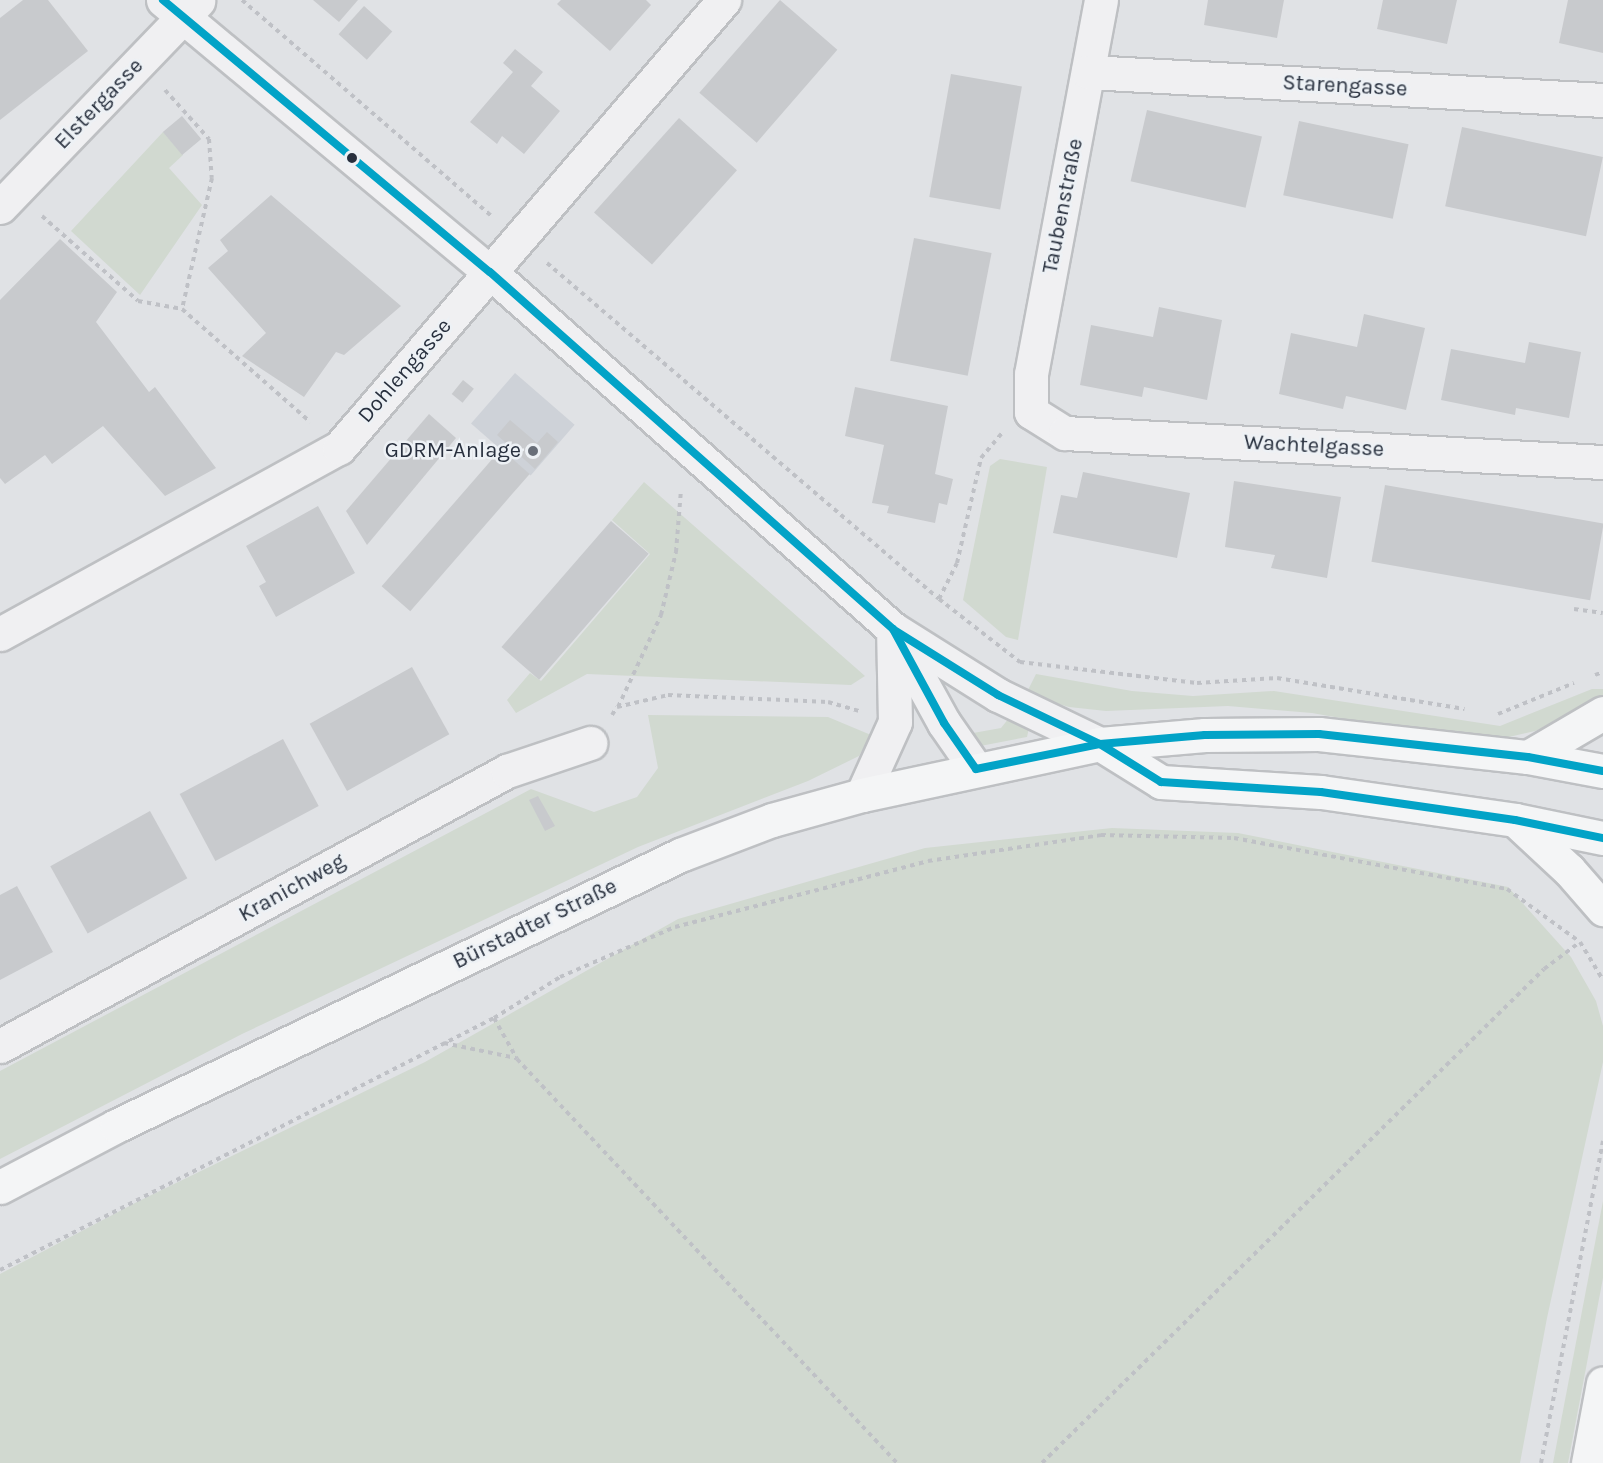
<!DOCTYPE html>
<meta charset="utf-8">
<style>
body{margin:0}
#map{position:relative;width:1603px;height:1463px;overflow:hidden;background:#e0e2e5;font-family:Karla,sans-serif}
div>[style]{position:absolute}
.built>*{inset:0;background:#ced2d8;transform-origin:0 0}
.green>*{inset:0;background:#d1d9d0}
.building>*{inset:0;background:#c8cacd;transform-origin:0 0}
.path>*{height:4px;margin-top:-2px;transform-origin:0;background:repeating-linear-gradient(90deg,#bfc1c6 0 4.5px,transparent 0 9px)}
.roads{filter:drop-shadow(2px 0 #bec0c3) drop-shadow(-2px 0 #bec0c3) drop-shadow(0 2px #bec0c3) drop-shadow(0 -2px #bec0c3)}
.minor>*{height:33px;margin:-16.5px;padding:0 16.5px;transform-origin:16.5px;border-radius:16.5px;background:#f0f0f2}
.major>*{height:33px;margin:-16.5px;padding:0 16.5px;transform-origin:16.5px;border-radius:16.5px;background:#f4f5f6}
.bus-1>*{height:8px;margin:-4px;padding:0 4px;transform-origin:4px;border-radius:4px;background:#02a3c7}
.dots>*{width:16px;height:16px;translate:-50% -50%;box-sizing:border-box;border:3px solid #edf1f5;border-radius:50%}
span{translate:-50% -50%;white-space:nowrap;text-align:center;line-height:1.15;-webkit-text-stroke:5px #edf1f5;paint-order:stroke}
.street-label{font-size:22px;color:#28303e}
.poi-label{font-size:22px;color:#28303e}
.right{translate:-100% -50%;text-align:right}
</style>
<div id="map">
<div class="built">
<i style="left:515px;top:373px;width:79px;height:67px;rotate:41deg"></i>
</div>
<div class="green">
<i style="clip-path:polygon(163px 132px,183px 155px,169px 168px,202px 205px,140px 295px,71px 231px)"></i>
<i style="clip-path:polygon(1000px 459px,1047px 467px,1018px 640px,1006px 637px,963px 600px,990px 466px)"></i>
<i style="clip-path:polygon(644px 482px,865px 676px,851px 685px,587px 674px,516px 713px,507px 700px,530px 673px,541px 681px,650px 554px,612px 520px)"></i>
<i style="clip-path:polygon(1036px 674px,1132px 691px,1193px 696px,1274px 691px,1500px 726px,1592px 689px,1603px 689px,1603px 697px,1588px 709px,1535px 731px,1492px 741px,1459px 739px,1312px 713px,1228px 706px,1106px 711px,1069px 707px,1026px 694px)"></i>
<i style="clip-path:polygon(648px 715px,828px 717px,871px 735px,859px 756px,808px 781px,638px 847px,242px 1034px,0 1159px,0 1071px,531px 789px,594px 812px,637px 797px,658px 768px)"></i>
<i style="clip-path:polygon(1009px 718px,1029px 728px,1027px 737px,970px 748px,962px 735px,1001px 728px)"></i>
<i style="clip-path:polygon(1112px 828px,1238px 833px,1508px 887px,1571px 957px,1596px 1001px,1603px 1026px,1603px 1062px,1547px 1318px,1520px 1463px,0 1463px,0 1274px,137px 1202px,425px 1062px,678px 919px,925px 848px)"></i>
<i style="clip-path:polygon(1603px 1201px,1603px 1278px,1568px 1463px,1553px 1463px)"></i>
</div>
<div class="building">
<i style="clip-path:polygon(23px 0,48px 0,88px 51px,0 120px,0 18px)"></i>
<i style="clip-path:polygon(313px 0,358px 0,339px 22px)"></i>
<i style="clip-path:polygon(561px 0,646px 0,651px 5px,610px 51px,557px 4px)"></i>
<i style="left:780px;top:0;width:76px;height:123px;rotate:41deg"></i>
<i style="clip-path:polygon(1208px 0,1284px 0,1277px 38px,1204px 25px)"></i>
<i style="clip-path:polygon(1383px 0,1457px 0,1447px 44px,1377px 29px)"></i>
<i style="clip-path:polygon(1568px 0,1603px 0,1603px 53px,1559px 43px)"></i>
<i style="left:364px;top:6px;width:38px;height:38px;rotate:42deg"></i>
<i style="clip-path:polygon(515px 49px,543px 72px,531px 86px,560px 111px,524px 154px,502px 136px,497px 144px,470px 122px,513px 72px,503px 63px)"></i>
<i style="left:951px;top:74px;width:72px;height:125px;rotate:10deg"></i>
<i style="left:1147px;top:110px;width:118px;height:73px;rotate:13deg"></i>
<i style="left:182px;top:116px;width:30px;height:25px;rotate:50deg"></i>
<i style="left:679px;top:118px;width:78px;height:127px;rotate:42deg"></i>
<i style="left:1299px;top:121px;width:112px;height:76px;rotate:12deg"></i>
<i style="left:1462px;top:127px;width:144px;height:81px;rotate:12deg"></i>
<i style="clip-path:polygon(271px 195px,401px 306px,344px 355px,336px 352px,304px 397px,242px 356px,266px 333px,208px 268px,228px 251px,220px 240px)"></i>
<i style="left:914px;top:238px;width:79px;height:125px;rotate:11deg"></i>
<i style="clip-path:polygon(60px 239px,117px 292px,96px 322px,149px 392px,155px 387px,216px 468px,165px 496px,103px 426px,52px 464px,45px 455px,5px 484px,0 478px,0 300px)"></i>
<i style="clip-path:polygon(1159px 307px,1222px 320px,1207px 400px,1144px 387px,1142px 397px,1080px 385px,1091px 325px,1153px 337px)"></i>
<i style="clip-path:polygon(1364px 314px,1425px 328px,1406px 410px,1346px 396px,1343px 409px,1279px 394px,1291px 333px,1357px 347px)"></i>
<i style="clip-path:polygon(1529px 342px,1581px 352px,1569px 418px,1516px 408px,1515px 415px,1441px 400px,1451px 349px,1525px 363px)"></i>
<i style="left:463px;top:380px;width:14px;height:18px;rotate:39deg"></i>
<i style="clip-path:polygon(855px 387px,948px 406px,935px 474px,953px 479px,947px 505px,939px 503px,935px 523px,887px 513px,889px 506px,872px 503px,884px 445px,845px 436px)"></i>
<i style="clip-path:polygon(429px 414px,456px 438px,367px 545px,346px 511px)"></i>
<i style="clip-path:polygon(510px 420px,537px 443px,547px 432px,558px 442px,535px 469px,497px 435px)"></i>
<i style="left:501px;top:449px;width:38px;height:182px;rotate:41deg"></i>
<i style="clip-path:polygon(1083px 472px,1190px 493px,1177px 558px,1053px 533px,1061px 495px,1077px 498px)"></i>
<i style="clip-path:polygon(1234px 481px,1341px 497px,1327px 578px,1271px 568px,1275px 555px,1225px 547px)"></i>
<i style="left:1385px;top:485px;width:222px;height:78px;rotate:10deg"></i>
<i style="clip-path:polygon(318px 506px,355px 573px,276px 617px,259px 586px,266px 582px,246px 546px)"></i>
<i style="left:611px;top:521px;width:50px;height:167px;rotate:41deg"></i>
<i style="left:412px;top:667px;width:77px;height:117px;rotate:61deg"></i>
<i style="left:283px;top:739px;width:76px;height:117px;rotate:62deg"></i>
<i style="clip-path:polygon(538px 796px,555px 826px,545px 831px,529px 800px)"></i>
<i style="left:150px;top:811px;width:77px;height:114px;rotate:61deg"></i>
<i style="clip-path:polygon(17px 886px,53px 952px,0 980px,0 895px)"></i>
</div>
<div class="path">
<i style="left:242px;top:0;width:330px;rotate:40.9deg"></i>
<i style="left:165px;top:90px;width:66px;rotate:48.1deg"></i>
<i style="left:209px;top:139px;width:39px;rotate:86deg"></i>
<i style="left:212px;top:178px;width:134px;rotate:102.9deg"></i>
<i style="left:42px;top:216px;width:128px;rotate:41.5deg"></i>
<i style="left:138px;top:301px;width:45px;rotate:10.3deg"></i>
<i style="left:182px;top:309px;width:171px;rotate:41.4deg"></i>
<i style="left:547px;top:263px;width:516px;rotate:40.6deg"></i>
<i style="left:939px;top:599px;width:103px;rotate:37.9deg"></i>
<i style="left:1020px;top:662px;width:178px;rotate:6.8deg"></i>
<i style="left:1197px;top:683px;width:80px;rotate:-3.6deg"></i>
<i style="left:1277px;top:678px;width:190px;rotate:9.4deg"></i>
<i style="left:939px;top:599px;width:40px;rotate:-63.4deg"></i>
<i style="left:957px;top:563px;width:108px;rotate:-77.1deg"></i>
<i style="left:981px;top:458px;width:33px;rotate:-50deg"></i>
<i style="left:1574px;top:609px;width:29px;rotate:8deg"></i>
<i style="left:1595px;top:675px;width:9px;rotate:-21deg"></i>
<i style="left:618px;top:707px;width:102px;rotate:-64.9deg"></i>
<i style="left:661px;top:615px;width:65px;rotate:-76.6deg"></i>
<i style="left:676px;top:552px;width:62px;rotate:-85.4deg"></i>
<i style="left:1498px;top:714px;width:82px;rotate:-22.2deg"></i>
<i style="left:612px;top:715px;width:9px;rotate:-58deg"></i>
<i style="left:617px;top:707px;width:52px;rotate:-13.2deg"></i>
<i style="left:668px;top:695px;width:160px;rotate:2.5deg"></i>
<i style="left:828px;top:702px;width:32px;rotate:16deg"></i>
<i style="left:494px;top:1018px;width:78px;rotate:-31.8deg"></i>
<i style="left:560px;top:977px;width:125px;rotate:-23.5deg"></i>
<i style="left:675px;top:927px;width:261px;rotate:-14.6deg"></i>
<i style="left:928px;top:861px;width:175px;rotate:-8.5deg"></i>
<i style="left:1101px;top:835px;width:133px;rotate:1.3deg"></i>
<i style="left:1234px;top:838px;width:278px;rotate:10.6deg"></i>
<i style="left:1507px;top:889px;width:90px;rotate:36deg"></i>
<i style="left:1580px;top:942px;width:44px;rotate:58.8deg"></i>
<i style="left:444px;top:1043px;width:74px;rotate:11.8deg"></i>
<i style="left:0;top:1270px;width:555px;rotate:-27.03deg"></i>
<i style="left:494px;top:1018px;width:47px;rotate:60.7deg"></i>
<i style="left:517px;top:1059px;width:555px;rotate:46.75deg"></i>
<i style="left:1042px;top:1463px;width:704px;rotate:-44.54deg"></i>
<i style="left:1544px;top:969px;width:45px;rotate:-36.9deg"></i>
<i style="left:1541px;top:1463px;width:328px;rotate:-79.1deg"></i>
</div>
<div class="roads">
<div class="minor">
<i style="left:163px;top:0;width:425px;rotate:39.8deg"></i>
<i style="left:490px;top:272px;width:538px;rotate:41.54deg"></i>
<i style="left:893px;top:629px;width:124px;rotate:32.2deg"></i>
<i style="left:998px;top:695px;width:113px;rotate:25.7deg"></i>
<i style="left:1101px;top:0;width:380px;rotate:100.6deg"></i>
<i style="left:1031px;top:374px;width:38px;rotate:90deg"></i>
<i style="left:1031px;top:412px;width:40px;rotate:32deg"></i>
<i style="left:1065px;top:433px;width:539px;rotate:3.09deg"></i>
<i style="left:1088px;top:72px;width:516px;rotate:3.11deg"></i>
<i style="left:0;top:207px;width:286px;rotate:-46.1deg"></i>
<i style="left:0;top:634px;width:387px;rotate:-28.8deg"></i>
<i style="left:339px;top:448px;width:591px;rotate:-49.33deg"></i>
<i style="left:895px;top:634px;width:102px;rotate:61.2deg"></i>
<i style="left:944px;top:723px;width:56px;rotate:55.2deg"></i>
<i style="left:862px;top:795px;width:80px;rotate:-65.7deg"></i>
<i style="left:895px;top:722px;width:93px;rotate:-91.2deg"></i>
<i style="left:0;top:1046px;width:577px;rotate:-28.48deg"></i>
<i style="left:507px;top:771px;width:88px;rotate:-18.6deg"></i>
</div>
<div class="major">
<i style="left:1100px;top:744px;width:72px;rotate:31.9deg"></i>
<i style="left:1161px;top:782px;width:160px;rotate:3.6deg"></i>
<i style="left:1321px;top:792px;width:196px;rotate:8.2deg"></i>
<i style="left:1515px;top:820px;width:90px;rotate:11.6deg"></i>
<i style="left:1528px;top:757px;width:87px;rotate:-30.4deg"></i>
<i style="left:1515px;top:820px;width:74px;rotate:42.8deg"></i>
<i style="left:1569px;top:870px;width:52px;rotate:48.9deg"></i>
<i style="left:0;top:1187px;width:131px;rotate:-27.7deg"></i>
<i style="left:116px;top:1126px;width:626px;rotate:-25.66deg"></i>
<i style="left:680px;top:855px;width:98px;rotate:-20.8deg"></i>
<i style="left:772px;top:820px;width:93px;rotate:-15.5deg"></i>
<i style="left:862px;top:795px;width:243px;rotate:-12.1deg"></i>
<i style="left:1100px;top:744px;width:105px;rotate:-4.9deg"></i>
<i style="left:1205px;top:735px;width:114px;rotate:-0.5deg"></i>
<i style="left:1319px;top:734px;width:210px;rotate:6.3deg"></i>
<i style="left:1528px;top:757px;width:76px;rotate:10.6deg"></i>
<i style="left:1588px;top:1463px;width:81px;rotate:-79.4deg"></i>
</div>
</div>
<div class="bus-1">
<i style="left:163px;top:0;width:425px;rotate:39.8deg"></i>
<i style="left:490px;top:272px;width:538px;rotate:41.54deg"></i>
<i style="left:893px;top:629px;width:107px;rotate:61.5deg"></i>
<i style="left:944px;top:723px;width:56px;rotate:55.2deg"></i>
<i style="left:976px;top:769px;width:126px;rotate:-11.4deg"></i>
<i style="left:1100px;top:744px;width:105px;rotate:-4.9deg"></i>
<i style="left:1205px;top:735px;width:114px;rotate:-0.5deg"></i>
<i style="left:1319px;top:734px;width:210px;rotate:6.3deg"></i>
<i style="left:1528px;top:757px;width:76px;rotate:10.6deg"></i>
<i style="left:894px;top:630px;width:123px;rotate:32deg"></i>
<i style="left:998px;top:695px;width:113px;rotate:25.7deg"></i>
<i style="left:1100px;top:744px;width:72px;rotate:31.9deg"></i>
<i style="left:1161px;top:782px;width:160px;rotate:3.6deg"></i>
<i style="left:1321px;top:792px;width:196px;rotate:8.2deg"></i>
<i style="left:1515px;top:820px;width:90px;rotate:11.6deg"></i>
</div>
<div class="dots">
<i style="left:352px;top:158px;background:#28303e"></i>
<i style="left:533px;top:451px;background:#686e78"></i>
</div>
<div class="street-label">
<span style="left:1345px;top:86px;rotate:3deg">Starengasse</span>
<span style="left:99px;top:104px;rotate:-46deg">Elstergasse</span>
<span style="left:1063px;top:206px;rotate:-79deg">Taubenstraße</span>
<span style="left:405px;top:371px;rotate:-49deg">Dohlengasse</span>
<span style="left:1314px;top:446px;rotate:3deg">Wachtelgasse</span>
<span style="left:292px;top:888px;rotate:-29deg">Kranichweg</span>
<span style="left:535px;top:924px;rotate:-26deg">Bürstadter Straße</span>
</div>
<div class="poi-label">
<span class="right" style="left:521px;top:451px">GDRM-Anlage</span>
</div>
</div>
